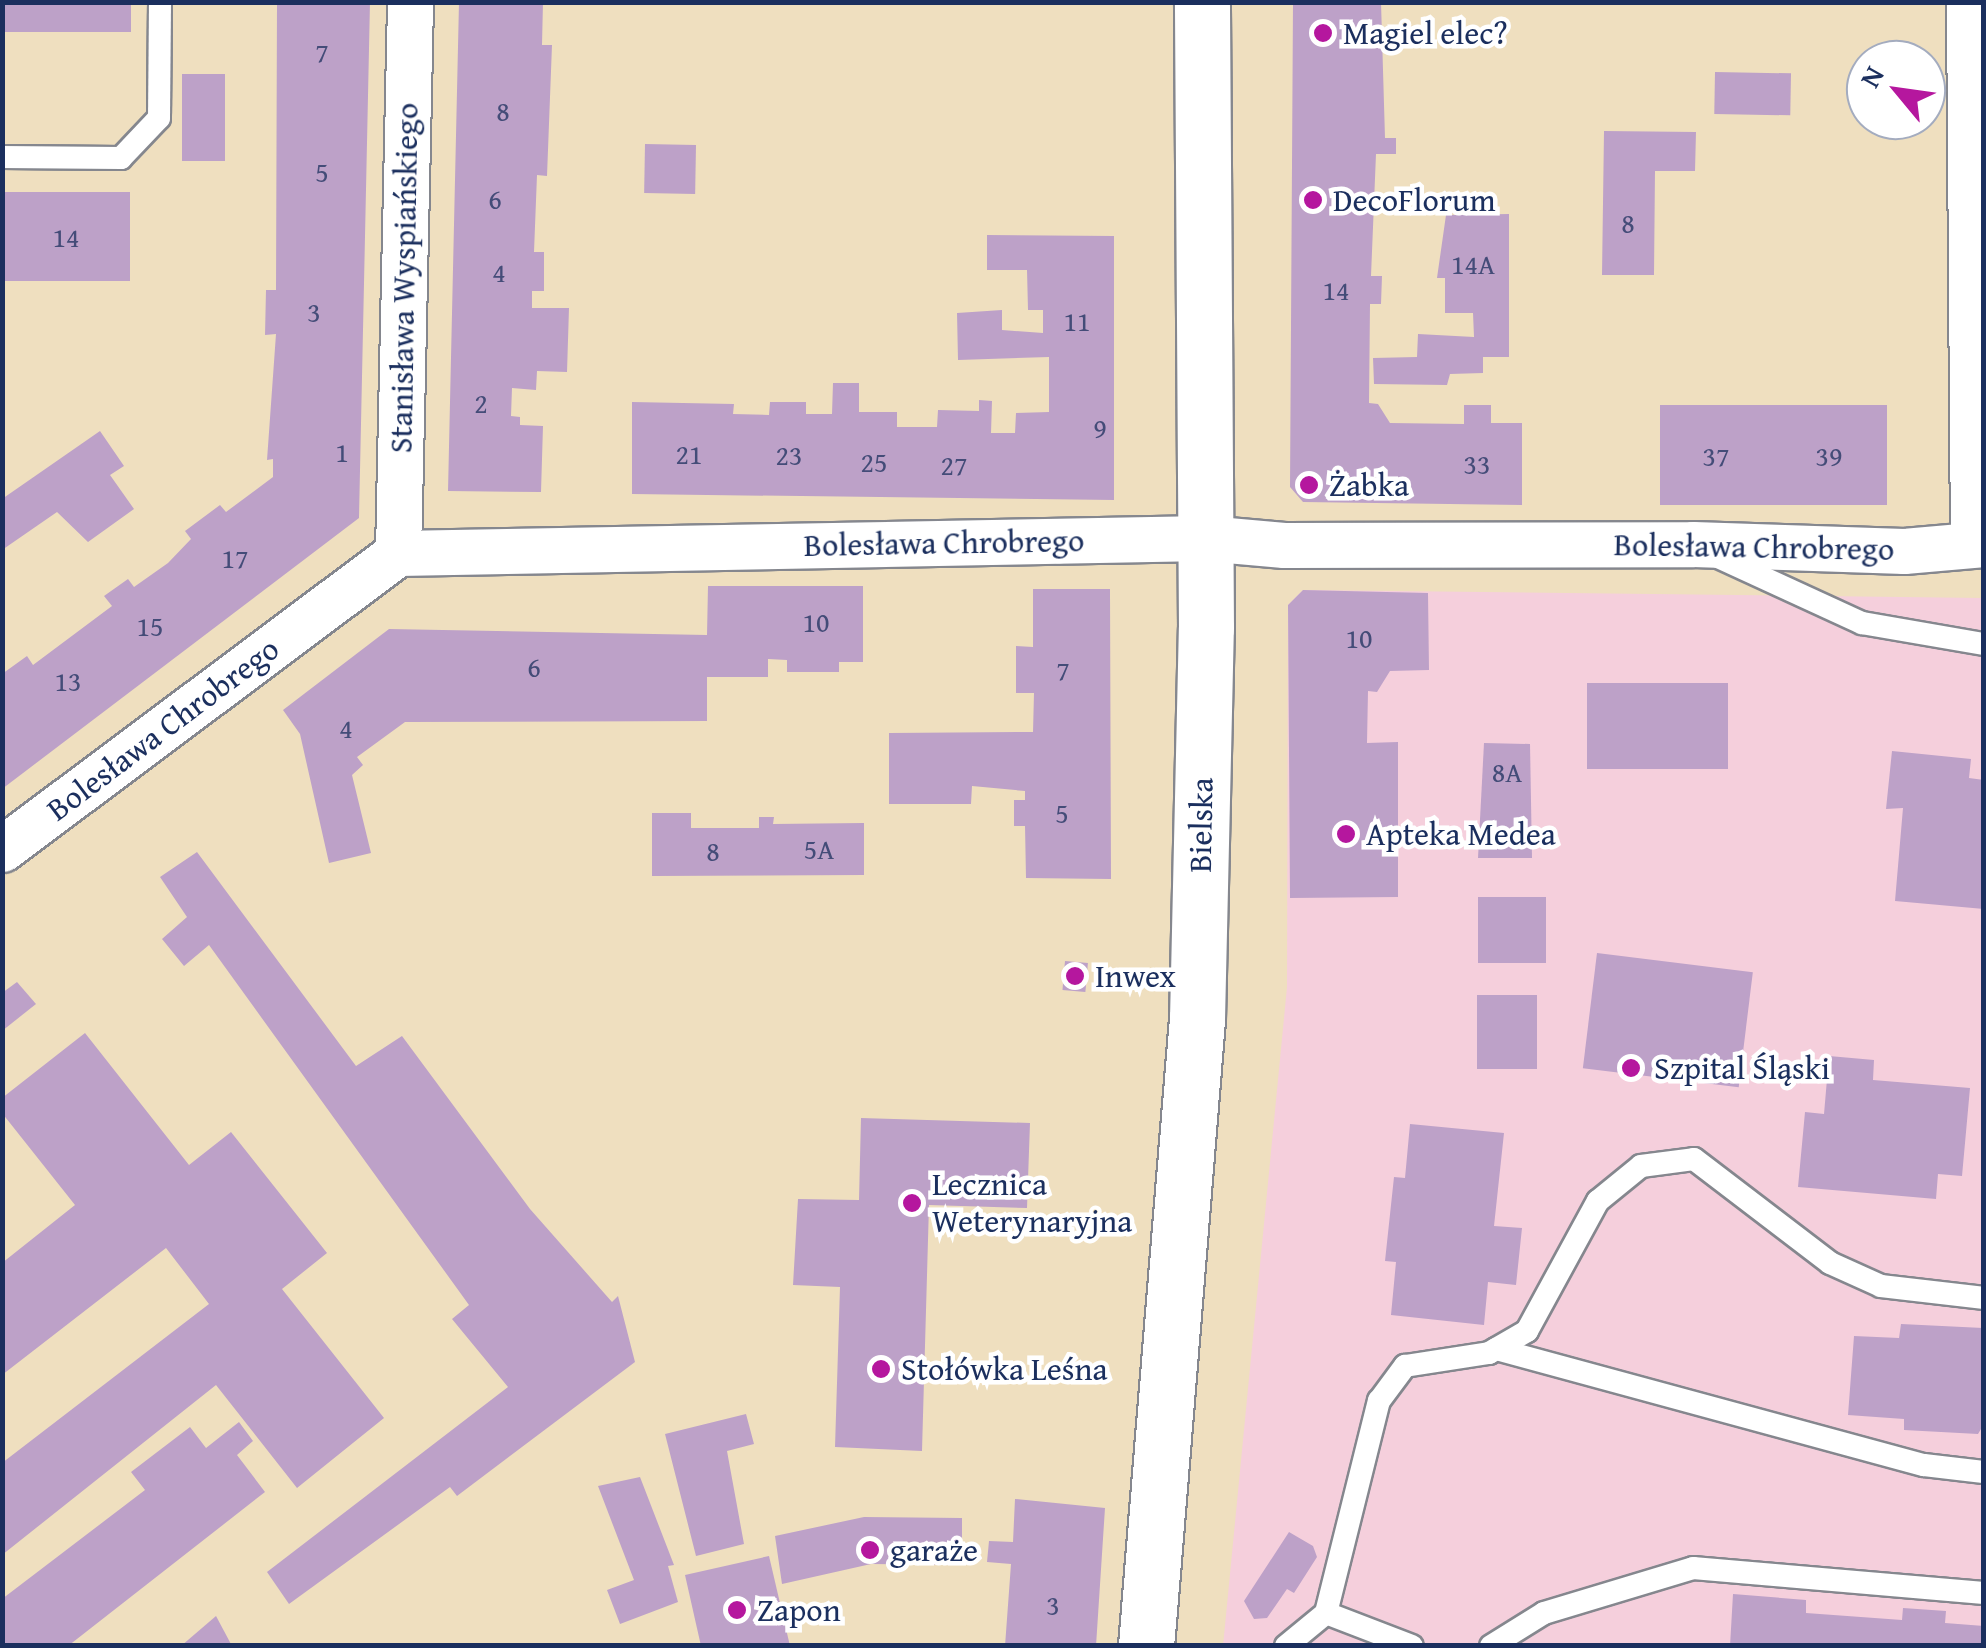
<!DOCTYPE html>
<meta charset="utf-8">
<style>
body{margin:0}
#map{position:relative;width:1986px;height:1648px;overflow:hidden;background:#efdfbf;font-family:"Gentium Book Plus",serif}
div>[style]{position:absolute}
.built>*{inset:0;background:#f5cfdc}
.building>*{inset:0;background:#bda1c8;transform-origin:0 0}
.roads{filter:drop-shadow(2px 0 #85878e) drop-shadow(-2px 0 #85878e) drop-shadow(0 2px #85878e) drop-shadow(0 -2px #85878e)}
.service>*{height:22px;margin:-11px;padding:0 11px;transform-origin:11px;border-radius:11px;background:#fff}
.minor>*{height:45px;margin:-22.5px;padding:0 22.5px;transform-origin:22.5px;border-radius:22.5px;background:#fff}
.tertiary>*{height:55px;margin:-27.5px;padding:0 27.5px;transform-origin:27.5px;border-radius:27.5px;background:#fff}
.dots>*{width:28px;height:28px;translate:-50% -50%;box-sizing:border-box;border:5px solid #fff;border-radius:50%}
span{translate:-50% -50%;white-space:nowrap;text-align:center;line-height:1.15;-webkit-text-stroke:9px #fff;paint-order:stroke}
.number-label{font-size:28px;color:#444c78}
.number-label span{-webkit-text-stroke-width:0}
.poi-label{font-size:32px;color:#1b2f5e}
.left{translate:0 -50%;text-align:left}
.street-label{font-size:32px;color:#1b2f5e}
.frame{position:absolute;inset:0;border:5px solid #1b2f5e;pointer-events:none}
.north{position:absolute;left:1846px;top:40px;width:100px;height:100px;box-sizing:border-box;background:#fff;border:2px solid #a4acbf;border-radius:50%;rotate:299deg;font-size:28px;font-weight:700;line-height:40px;text-align:center;color:#1b2f5e}
.north::after{content:'';display:block;margin:auto;width:35px;height:45px;background:#b5179e;clip-path:polygon(50% 0,100% 100%,50% 72%,0 100%)}
</style>
<div id="map">
<div class="built">
<i style="clip-path:polygon(1303px 590px,1983px 598px,1983px 1645px,1223px 1646px,1287px 987px,1288px 605px)"></i>
</div>
<div class="building">
<i style="left:2px;top:2px;width:129px;height:30px"></i>
<i style="clip-path:polygon(277px 2px,370px 2px,359px 518px,2px 789px,2px 674px,27px 656px,33px 665px,112px 606px,104px 596px,128px 579px,134px 587px,168px 563px,191px 539px,185px 531px,220px 505px,226px 512px,273px 477px,273px 459px,267px 460px,276px 334px,265px 335px,266px 290px,276px 290px)"></i>
<i style="clip-path:polygon(459px 2px,543px 2px,542px 45px,552px 45px,547px 176px,537px 175px,534px 252px,544px 252px,544px 291px,532px 291px,532px 308px,569px 308px,567px 372px,537px 371px,536px 390px,512px 388px,511px 416px,520px 417px,520px 425px,543px 426px,541px 492px,448px 491px)"></i>
<i style="clip-path:polygon(1293px 2px,1381px 2px,1385px 138px,1396px 138px,1396px 154px,1376px 154px,1371px 276px,1382px 276px,1381px 304px,1370px 304px,1369px 403px,1378px 404px,1390px 423px,1464px 424px,1464px 405px,1491px 405px,1491px 423px,1522px 423px,1522px 505px,1303px 502px,1290px 487px)"></i>
<i style="left:1715px;top:72px;width:76px;height:42px;rotate:1deg"></i>
<i style="left:182px;top:74px;width:43px;height:87px"></i>
<i style="clip-path:polygon(1604px 131px,1696px 132px,1695px 171px,1655px 171px,1654px 275px,1602px 275px)"></i>
<i style="left:645px;top:144px;width:51px;height:49px;rotate:1deg"></i>
<i style="left:2px;top:192px;width:128px;height:89px"></i>
<i style="clip-path:polygon(1509px 214px,1509px 357px,1483px 357px,1483px 373px,1450px 374px,1447px 385px,1374px 384px,1373px 358px,1417px 357px,1418px 334px,1474px 337px,1473px 313px,1445px 313px,1445px 278px,1437px 278px,1446px 215px)"></i>
<i style="clip-path:polygon(987px 235px,1114px 236px,1114px 500px,632px 494px,632px 402px,734px 404px,733px 414px,769px 415px,770px 402px,806px 402px,806px 414px,832px 414px,833px 383px,859px 383px,859px 412px,897px 412px,897px 427px,937px 427px,938px 410px,979px 411px,979px 400px,992px 401px,991px 433px,1015px 433px,1016px 413px,1049px 412px,1049px 357px,958px 360px,957px 313px,1002px 310px,1002px 330px,1043px 333px,1043px 310px,1028px 310px,1027px 270px,987px 270px)"></i>
<i style="left:1660px;top:405px;width:227px;height:100px"></i>
<i style="clip-path:polygon(100px 431px,124px 466px,110px 475px,134px 509px,88px 542px,57px 512px,2px 550px,2px 499px)"></i>
<i style="clip-path:polygon(708px 586px,863px 586px,863px 662px,839px 662px,839px 672px,787px 672px,787px 660px,768px 659px,768px 677px,707px 677px,707px 721px,405px 722px,357px 757px,363px 765px,352px 775px,371px 853px,329px 863px,300px 734px,283px 710px,389px 629px,707px 635px)"></i>
<i style="clip-path:polygon(1033px 589px,1110px 589px,1111px 879px,1026px 878px,1025px 826px,1014px 826px,1014px 800px,1025px 800px,1025px 791px,972px 786px,971px 804px,889px 804px,889px 733px,1033px 732px,1034px 693px,1016px 693px,1016px 646px,1033px 647px)"></i>
<i style="clip-path:polygon(1303px 590px,1428px 593px,1429px 670px,1390px 671px,1377px 692px,1368px 691px,1367px 743px,1398px 742px,1398px 897px,1290px 898px,1288px 605px)"></i>
<i style="left:1587px;top:683px;width:141px;height:86px"></i>
<i style="clip-path:polygon(1484px 743px,1530px 744px,1532px 858px,1478px 858px)"></i>
<i style="clip-path:polygon(1892px 751px,1971px 759px,1969px 778px,1984px 780px,1984px 909px,1895px 901px,1903px 808px,1886px 809px)"></i>
<i style="clip-path:polygon(652px 813px,691px 813px,691px 828px,759px 828px,759px 817px,774px 817px,773px 824px,864px 823px,864px 875px,652px 876px)"></i>
<i style="clip-path:polygon(197px 852px,356px 1066px,402px 1036px,530px 1209px,612px 1302px,618px 1296px,635px 1362px,457px 1496px,450px 1487px,289px 1604px,267px 1572px,508px 1387px,452px 1319px,469px 1305px,209px 945px,184px 966px,162px 939px,187px 917px,160px 877px)"></i>
<i style="left:1478px;top:897px;width:68px;height:66px"></i>
<i style="left:1597px;top:953px;width:157px;height:116px;rotate:7deg"></i>
<i style="left:1065px;top:961px;width:23px;height:29px;rotate:5deg"></i>
<i style="clip-path:polygon(17px 982px,36px 1004px,2px 1031px,2px 993px)"></i>
<i style="left:1477px;top:995px;width:60px;height:74px"></i>
<i style="clip-path:polygon(85px 1033px,189px 1165px,231px 1132px,327px 1253px,282px 1289px,384px 1418px,297px 1488px,216px 1385px,2px 1555px,2px 1463px,209px 1304px,166px 1248px,2px 1375px,2px 1263px,75px 1205px,2px 1113px,2px 1098px)"></i>
<i style="clip-path:polygon(1829px 1056px,1874px 1060px,1873px 1080px,1970px 1088px,1962px 1176px,1938px 1174px,1936px 1199px,1798px 1187px,1805px 1112px,1824px 1114px)"></i>
<i style="clip-path:polygon(861px 1118px,1030px 1123px,1027px 1208px,929px 1205px,922px 1451px,835px 1447px,840px 1287px,793px 1285px,798px 1199px,859px 1200px)"></i>
<i style="clip-path:polygon(1410px 1124px,1504px 1133px,1494px 1226px,1522px 1228px,1516px 1285px,1488px 1282px,1484px 1325px,1391px 1315px,1396px 1262px,1385px 1261px,1394px 1177px,1405px 1178px)"></i>
<i style="clip-path:polygon(1901px 1324px,1983px 1328px,1984px 1424px,1978px 1434px,1904px 1430px,1904px 1419px,1848px 1415px,1854px 1336px,1899px 1338px)"></i>
<i style="clip-path:polygon(746px 1414px,754px 1444px,727px 1451px,744px 1544px,696px 1556px,665px 1434px)"></i>
<i style="clip-path:polygon(239px 1422px,253px 1441px,237px 1455px,265px 1492px,68px 1646px,2px 1646px,2px 1599px,145px 1490px,131px 1472px,190px 1427px,206px 1448px)"></i>
<i style="clip-path:polygon(640px 1477px,674px 1565px,668px 1566px,678px 1602px,620px 1624px,607px 1590px,634px 1580px,598px 1486px)"></i>
<i style="clip-path:polygon(1015px 1499px,1105px 1508px,1096px 1646px,1005px 1646px,1011px 1564px,987px 1562px,989px 1541px,1013px 1542px)"></i>
<i style="clip-path:polygon(864px 1517px,962px 1518px,962px 1565px,871px 1564px,782px 1584px,775px 1536px)"></i>
<i style="clip-path:polygon(1289px 1532px,1313px 1546px,1317px 1557px,1294px 1593px,1287px 1589px,1267px 1618px,1254px 1619px,1244px 1601px)"></i>
<i style="clip-path:polygon(769px 1556px,790px 1646px,701px 1646px,685px 1575px)"></i>
<i style="clip-path:polygon(1733px 1594px,1806px 1600px,1806px 1613px,1902px 1620px,1903px 1608px,1946px 1611px,1945px 1623px,1984px 1626px,1984px 1646px,1730px 1646px)"></i>
<i style="clip-path:polygon(216px 1616px,232px 1646px,181px 1646px)"></i>
</div>
<div class="roads">
<div class="service">
<i style="left:2px;top:157px;width:119px;rotate:0.5deg"></i>
<i style="left:121px;top:158px;width:55px;rotate:-46.5deg"></i>
<i style="left:159px;top:118px;width:116px;rotate:-89.5deg"></i>
<i style="left:1714px;top:555px;width:163px;rotate:24.7deg"></i>
<i style="left:1862px;top:623px;width:124px;rotate:9.8deg"></i>
<i style="left:1496px;top:1349px;width:443px;rotate:15.2deg"></i>
<i style="left:1924px;top:1465px;width:60px;rotate:6.7deg"></i>
<i style="left:1326px;top:1613px;width:92px;rotate:21deg"></i>
<i style="left:1286px;top:1646px;width:52px;rotate:-39.5deg"></i>
<i style="left:1326px;top:1613px;width:219px;rotate:-76deg"></i>
<i style="left:1379px;top:1401px;width:44px;rotate:-53.4deg"></i>
<i style="left:1405px;top:1366px;width:85px;rotate:-8.8deg"></i>
<i style="left:1489px;top:1353px;width:44px;rotate:-30.1deg"></i>
<i style="left:1527px;top:1331px;width:148px;rotate:-61.4deg"></i>
<i style="left:1598px;top:1201px;width:55px;rotate:-39.1deg"></i>
<i style="left:1641px;top:1166px;width:53px;rotate:-7.5deg"></i>
<i style="left:1694px;top:1159px;width:171px;rotate:37.4deg"></i>
<i style="left:1830px;top:1263px;width:56px;rotate:24.3deg"></i>
<i style="left:1881px;top:1286px;width:104px;rotate:6.6deg"></i>
<i style="left:1491px;top:1646px;width:62px;rotate:-31.9deg"></i>
<i style="left:1544px;top:1613px;width:156px;rotate:-16.8deg"></i>
<i style="left:1693px;top:1568px;width:292px;rotate:4.9deg"></i>
</div>
<div class="minor">
<i style="left:1969px;top:2px;width:542px;rotate:89.58deg"></i>
<i style="left:398px;top:553px;width:551px;rotate:-88.75deg"></i>
<i style="left:2px;top:849px;width:494px;rotate:-36.8deg"></i>
<i style="left:398px;top:553px;width:807px;rotate:-1.06deg"></i>
<i style="left:1205px;top:538px;width:79px;rotate:5.1deg"></i>
<i style="left:1284px;top:545px;width:409px;rotate:-0.1deg"></i>
<i style="left:1693px;top:544px;width:211px;rotate:1.9deg"></i>
<i style="left:1904px;top:551px;width:80px;rotate:-5deg"></i>
</div>
<div class="tertiary">
<i style="left:1146px;top:1646px;width:629px;rotate:-85.35deg"></i>
<i style="left:1197px;top:1019px;width:391px;rotate:-88.7deg"></i>
<i style="left:1206px;top:628px;width:626px;rotate:-90.37deg"></i>
</div>
</div>
<div class="dots">
<i style="left:1323px;top:33px;background:#b5179e"></i>
<i style="left:1313px;top:200px;background:#b5179e"></i>
<i style="left:1309px;top:485px;background:#b5179e"></i>
<i style="left:1346px;top:834px;background:#b5179e"></i>
<i style="left:1075px;top:976px;background:#b5179e"></i>
<i style="left:1631px;top:1068px;background:#b5179e"></i>
<i style="left:912px;top:1203px;background:#b5179e"></i>
<i style="left:881px;top:1369px;background:#b5179e"></i>
<i style="left:870px;top:1550px;background:#b5179e"></i>
<i style="left:737px;top:1610px;background:#b5179e"></i>
</div>
<div class="number-label">
<span style="left:322px;top:52px">7</span>
<span style="left:503px;top:111px">8</span>
<span style="left:322px;top:172px">5</span>
<span style="left:495px;top:199px">6</span>
<span style="left:1628px;top:223px">8</span>
<span style="left:66px;top:237px">14</span>
<span style="left:1473px;top:264px">14A</span>
<span style="left:499px;top:272px">4</span>
<span style="left:1336px;top:290px">14</span>
<span style="left:314px;top:312px">3</span>
<span style="left:1077px;top:321px">11</span>
<span style="left:481px;top:403px">2</span>
<span style="left:1100px;top:428px">9</span>
<span style="left:342px;top:452px">1</span>
<span style="left:689px;top:454px">21</span>
<span style="left:789px;top:455px">23</span>
<span style="left:1716px;top:456px">37</span>
<span style="left:1829px;top:456px">39</span>
<span style="left:874px;top:462px">25</span>
<span style="left:1477px;top:464px">33</span>
<span style="left:954px;top:465px">27</span>
<span style="left:235px;top:558px">17</span>
<span style="left:816px;top:622px">10</span>
<span style="left:150px;top:626px">15</span>
<span style="left:1359px;top:638px">10</span>
<span style="left:534px;top:667px">6</span>
<span style="left:1063px;top:670px">7</span>
<span style="left:68px;top:681px">13</span>
<span style="left:346px;top:728px">4</span>
<span style="left:1507px;top:772px">8A</span>
<span style="left:1062px;top:813px">5</span>
<span style="left:819px;top:849px">5A</span>
<span style="left:713px;top:851px">8</span>
<span style="left:1053px;top:1605px">3</span>
</div>
<div class="poi-label">
<span class="left" style="left:1343px;top:33px">Magiel elec?</span>
<span class="left" style="left:1333px;top:200px">DecoFlorum</span>
<span class="left" style="left:1329px;top:485px">Żabka</span>
<span class="left" style="left:1366px;top:834px">Apteka Medea</span>
<span class="left" style="left:1095px;top:976px">Inwex</span>
<span class="left" style="left:1654px;top:1068px">Szpital Śląski</span>
<span class="left" style="left:932px;top:1203px">Lecznica<br>Weterynaryjna</span>
<span class="left" style="left:901px;top:1369px">Stołówka Leśna</span>
<span class="left" style="left:890px;top:1550px">garaże</span>
<span class="left" style="left:757px;top:1610px">Zapon</span>
</div>
<div class="street-label">
<span style="left:404px;top:278px;rotate:-89deg">Stanisława Wyspiańskiego</span>
<span style="left:944px;top:543px;rotate:-1deg">Bolesława Chrobrego</span>
<span style="left:1754px;top:547px;rotate:1deg">Bolesława Chrobrego</span>
<span style="left:163px;top:729px;rotate:-37deg">Bolesława Chrobrego</span>
<span style="left:1201px;top:825px;rotate:-89deg">Bielska</span>
</div>
<div class="frame"></div>
<div class="north">N</div>
</div>
